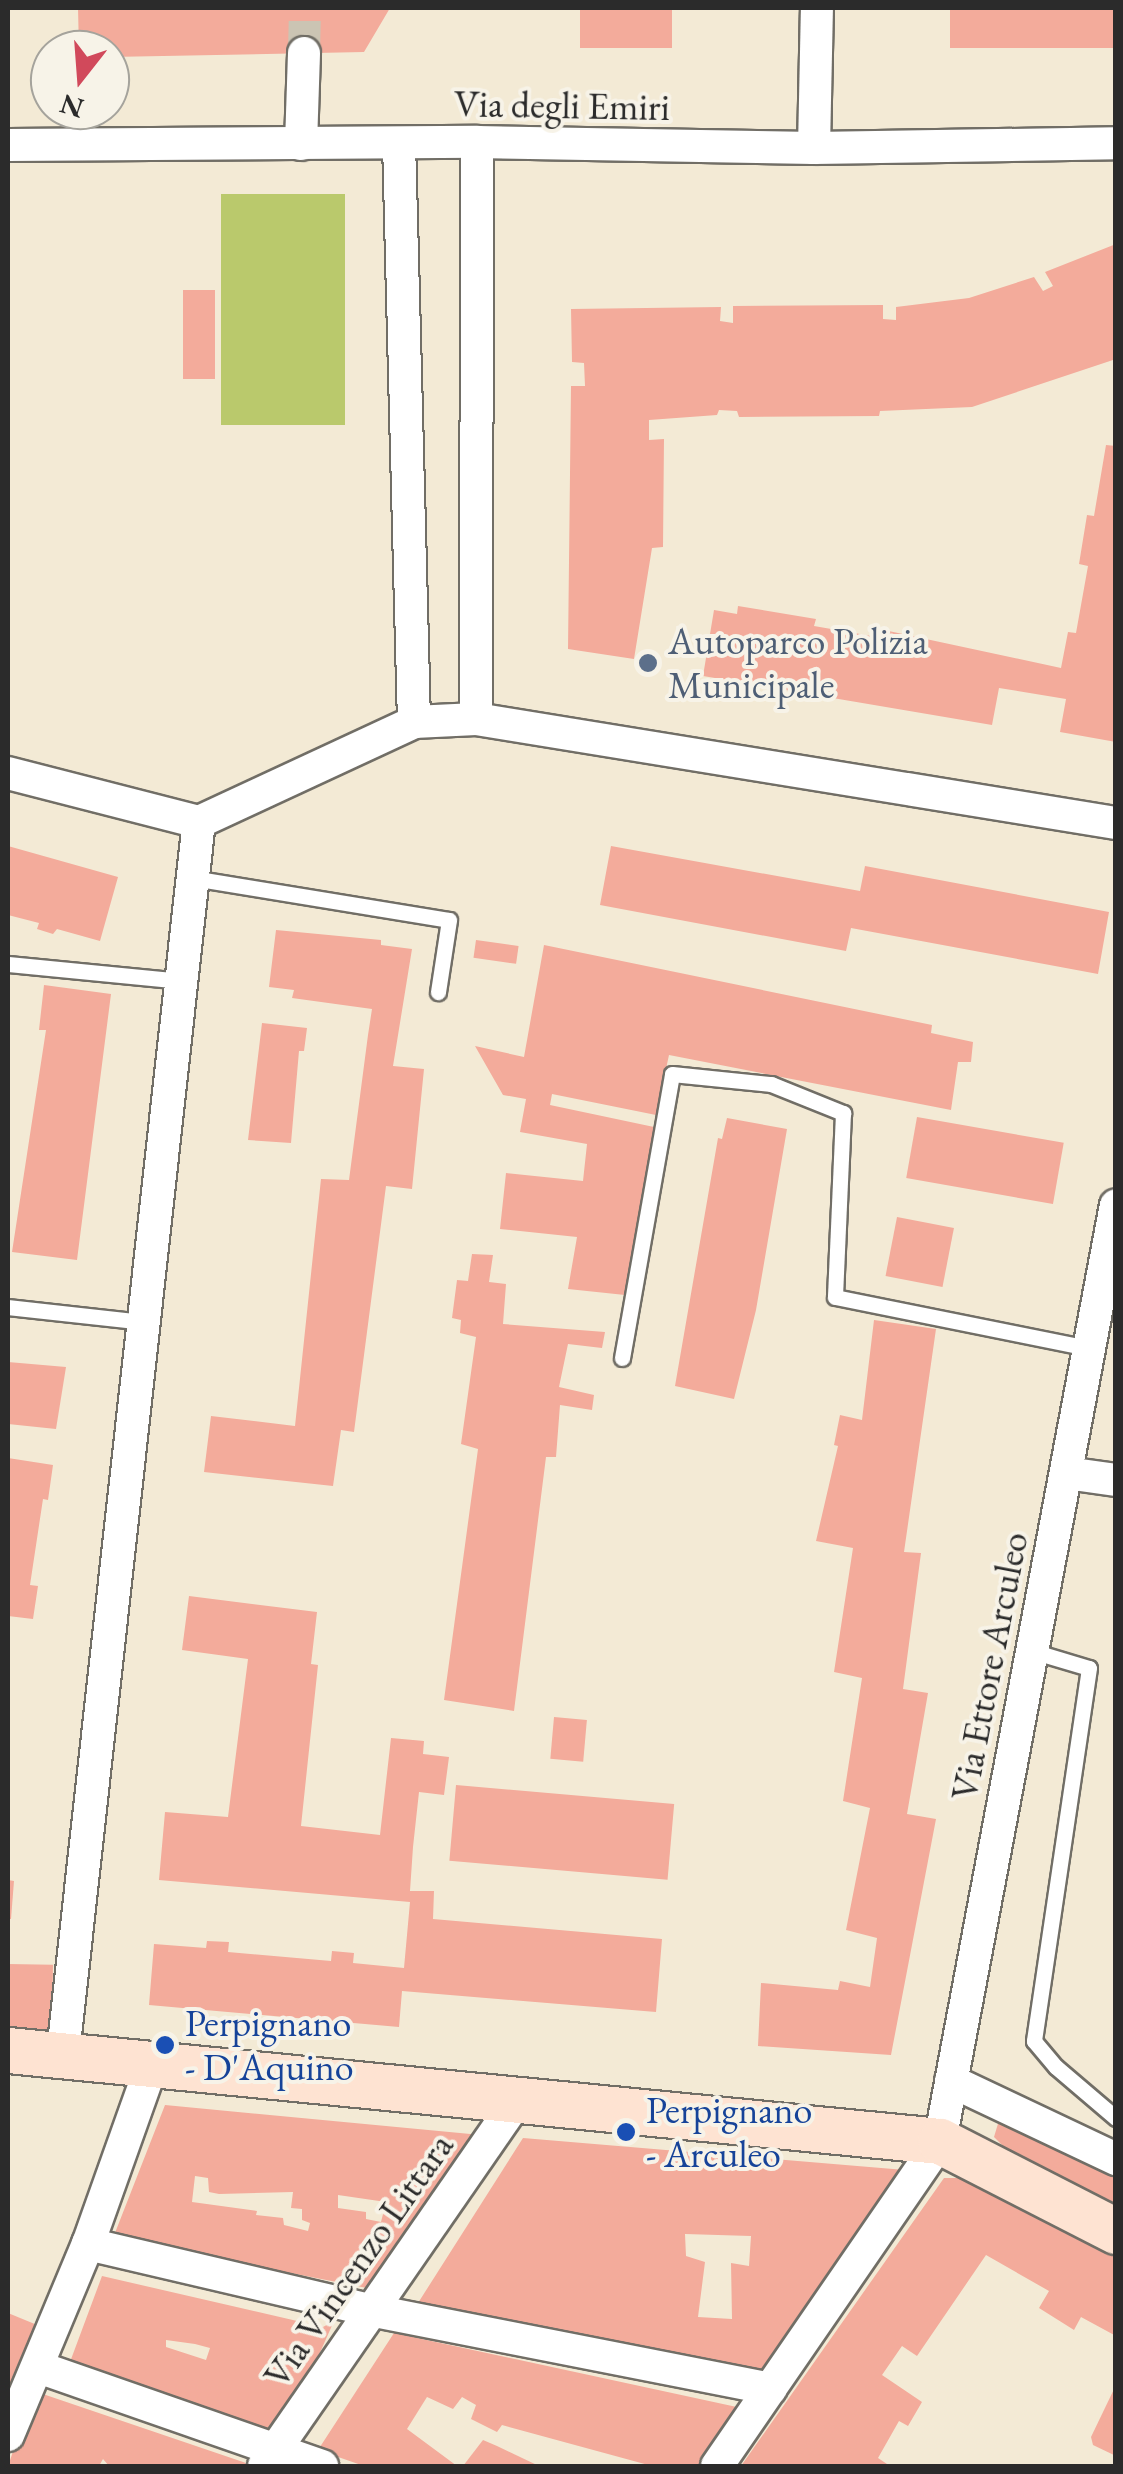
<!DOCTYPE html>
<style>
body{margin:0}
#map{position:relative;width:1123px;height:2474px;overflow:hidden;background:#f3ead5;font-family:"EB Garamond",serif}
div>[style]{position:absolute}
.green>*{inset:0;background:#bac96c;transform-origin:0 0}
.building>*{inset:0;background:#f3ab9b;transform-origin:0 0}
.street-tunnel>*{height:32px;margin-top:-16px;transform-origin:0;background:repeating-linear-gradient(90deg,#cbc4b3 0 32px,transparent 0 48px)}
.roads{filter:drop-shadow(2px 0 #716e66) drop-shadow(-2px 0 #716e66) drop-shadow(0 2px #716e66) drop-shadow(0 -2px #716e66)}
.lane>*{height:15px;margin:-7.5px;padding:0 7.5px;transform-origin:7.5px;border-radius:7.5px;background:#fff}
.street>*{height:32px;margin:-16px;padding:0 16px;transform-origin:16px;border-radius:16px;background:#fff}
.secondary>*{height:45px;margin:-22.5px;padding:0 22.5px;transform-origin:22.5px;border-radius:22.5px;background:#fee3d2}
.dots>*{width:28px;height:28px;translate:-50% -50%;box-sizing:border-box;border:5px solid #f7f3e8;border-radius:50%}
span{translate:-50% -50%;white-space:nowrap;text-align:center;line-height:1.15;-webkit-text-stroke:8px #f7f3e8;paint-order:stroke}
.street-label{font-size:38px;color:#2b2b2b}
.service-label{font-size:38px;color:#4e5e75}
.left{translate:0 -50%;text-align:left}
.transit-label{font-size:38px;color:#164399}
.frame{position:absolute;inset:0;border:10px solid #2b2b2b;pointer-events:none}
.north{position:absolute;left:30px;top:30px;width:100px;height:100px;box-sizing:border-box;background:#f7f3e8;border:2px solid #a5a39c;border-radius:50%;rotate:197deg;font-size:28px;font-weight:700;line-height:40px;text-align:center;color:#2b2b2b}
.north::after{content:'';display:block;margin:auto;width:35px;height:45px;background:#d1495b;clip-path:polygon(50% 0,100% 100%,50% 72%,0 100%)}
</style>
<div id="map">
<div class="green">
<i style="left:221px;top:194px;width:124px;height:231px"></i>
</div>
<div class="building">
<i style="clip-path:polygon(78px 8px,390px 8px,364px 52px,110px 57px,110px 50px,79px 50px)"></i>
<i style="left:580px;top:8px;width:92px;height:40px"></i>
<i style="left:950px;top:8px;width:166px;height:40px"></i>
<i style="clip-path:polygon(1116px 244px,1116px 359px,972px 407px,880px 411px,879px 416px,739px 417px,737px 411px,719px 410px,717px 415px,649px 420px,649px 440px,664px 439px,663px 547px,652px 548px,634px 659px,568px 649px,571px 386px,585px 386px,584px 363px,572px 362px,571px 309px,721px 307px,720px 321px,733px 323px,733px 306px,883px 305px,883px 319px,896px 320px,896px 307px,969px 298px,1034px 277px,1043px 291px,1053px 286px,1045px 272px)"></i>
<i style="left:183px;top:290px;width:32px;height:89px"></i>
<i style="clip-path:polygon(1106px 445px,1116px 446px,1116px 742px,1060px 732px,1066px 699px,999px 688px,992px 725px,703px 676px,714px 610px,737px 614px,738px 606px,816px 619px,814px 626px,883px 638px,884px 630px,1061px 668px,1068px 632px,1076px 633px,1088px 566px,1079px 564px,1087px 515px,1094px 516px)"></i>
<i style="clip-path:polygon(8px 846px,118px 877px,100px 941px,57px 929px,53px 934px,37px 929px,39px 923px,8px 915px)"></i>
<i style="clip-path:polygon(611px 846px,860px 891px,865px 866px,1109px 912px,1098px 974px,851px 928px,846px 951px,600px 905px)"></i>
<i style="clip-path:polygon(276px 930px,381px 940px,381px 945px,412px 949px,393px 1066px,424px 1069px,412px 1189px,386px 1186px,354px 1432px,341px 1430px,333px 1486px,204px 1472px,211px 1416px,295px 1426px,321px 1179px,349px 1180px,368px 1035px,372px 1009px,292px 998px,294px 990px,269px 987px)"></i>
<i style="left:476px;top:940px;width:43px;height:18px;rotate:8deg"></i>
<i style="clip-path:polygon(544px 945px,932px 1025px,931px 1033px,973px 1042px,971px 1062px,958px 1062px,951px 1110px,669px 1055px,656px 1115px,552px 1094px,550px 1105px,654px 1127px,625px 1295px,568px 1289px,577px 1237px,500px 1229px,506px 1173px,583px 1181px,587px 1144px,520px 1132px,526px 1099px,503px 1095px,475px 1046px,524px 1057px)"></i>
<i style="clip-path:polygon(44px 985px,111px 994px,77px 1260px,12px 1252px,46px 1030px,39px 1030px)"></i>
<i style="clip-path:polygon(262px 1023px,307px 1028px,304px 1051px,299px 1051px,291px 1143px,248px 1140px)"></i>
<i style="left:917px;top:1117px;width:149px;height:62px;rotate:10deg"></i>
<i style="clip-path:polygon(727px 1118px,787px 1129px,756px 1310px,734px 1399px,675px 1386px,718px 1138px,722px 1139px)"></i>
<i style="left:897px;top:1217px;width:58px;height:60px;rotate:11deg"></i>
<i style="clip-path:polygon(472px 1254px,493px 1255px,489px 1282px,506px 1284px,503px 1324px,605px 1332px,602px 1348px,568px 1344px,559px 1387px,594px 1395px,592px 1410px,560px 1405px,556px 1457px,546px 1457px,514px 1711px,444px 1700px,478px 1449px,461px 1444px,476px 1337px,460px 1333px,461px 1320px,452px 1318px,457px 1280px,468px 1281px)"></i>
<i style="clip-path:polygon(874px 1320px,936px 1329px,904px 1552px,921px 1553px,903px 1689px,928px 1693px,907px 1814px,936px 1819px,891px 2055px,758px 2046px,761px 1983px,838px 1990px,840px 1981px,870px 1987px,877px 1938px,846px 1930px,870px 1808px,843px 1801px,862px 1678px,834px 1672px,853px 1548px,816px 1541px,838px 1446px,834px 1445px,840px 1415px,862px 1420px)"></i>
<i style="clip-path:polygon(8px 1362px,66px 1367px,56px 1429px,8px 1424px)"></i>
<i style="clip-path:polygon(8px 1458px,53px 1465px,48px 1500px,43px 1499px,30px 1585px,38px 1586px,33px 1619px,8px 1616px)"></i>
<i style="clip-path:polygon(189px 1596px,317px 1612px,311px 1664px,318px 1665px,301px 1826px,380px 1835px,391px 1738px,424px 1741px,423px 1754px,449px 1757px,444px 1795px,419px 1792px,413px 1847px,410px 1891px,434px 1891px,433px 1919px,662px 1939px,656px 2012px,402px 1991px,399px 2027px,149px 2005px,154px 1944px,206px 1948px,207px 1941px,229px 1942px,228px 1952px,331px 1961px,332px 1951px,354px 1953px,353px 1963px,404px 1968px,410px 1902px,159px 1880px,165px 1812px,228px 1817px,248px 1659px,182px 1650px)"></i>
<i style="left:554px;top:1717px;width:33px;height:42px;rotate:5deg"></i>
<i style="left:456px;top:1785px;width:219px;height:76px;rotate:5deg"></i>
<i style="clip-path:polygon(8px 1880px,14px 1881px,11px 1919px,8px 1919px)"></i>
<i style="left:8px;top:1964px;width:45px;height:68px;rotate:1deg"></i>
<i style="clip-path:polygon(evenodd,165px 2105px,481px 2135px,377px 2290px,113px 2238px,165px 2105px,195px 2176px,208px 2178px,209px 2192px,219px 2194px,293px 2192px,291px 2208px,302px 2209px,302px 2220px,310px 2223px,308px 2231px,284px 2225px,283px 2218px,256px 2215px,257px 2211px,192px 2202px,195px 2176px,165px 2105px,338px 2195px,386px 2202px,381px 2222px,366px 2219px,366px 2212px,338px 2208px,338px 2195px)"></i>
<i style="clip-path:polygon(1000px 2117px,1116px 2174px,1116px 2210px,1015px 2158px,994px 2137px)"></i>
<i style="clip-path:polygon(evenodd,523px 2138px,905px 2170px,767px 2377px,418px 2303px,523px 2138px,685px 2234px,751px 2236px,749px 2266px,731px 2263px,732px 2319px,698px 2317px,705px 2262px,686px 2256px,685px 2234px)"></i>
<i style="clip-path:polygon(944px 2178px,968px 2178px,1116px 2252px,1116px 2336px,1081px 2317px,1074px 2330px,1039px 2308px,1049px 2291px,986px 2255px,917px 2356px,902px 2346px,882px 2375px,922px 2402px,908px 2426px,899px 2421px,878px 2458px,890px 2466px,741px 2466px)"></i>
<i style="clip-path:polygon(evenodd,102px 2276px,323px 2327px,334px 2321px,306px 2384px,275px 2432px,70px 2362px,102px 2276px,166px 2340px,195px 2344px,210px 2348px,206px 2360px,166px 2347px,166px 2340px)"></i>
<i style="clip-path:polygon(8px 2313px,42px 2327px,8px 2394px)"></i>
<i style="clip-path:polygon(394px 2333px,746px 2409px,705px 2466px,652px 2466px,502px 2425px,497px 2432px,471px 2419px,476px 2405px,462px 2397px,453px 2409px,427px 2397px,407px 2429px,457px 2466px,364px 2466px,318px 2450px)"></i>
<i style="clip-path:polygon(1116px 2385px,1116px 2456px,1093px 2445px,1091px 2437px)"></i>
<i style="clip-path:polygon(34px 2391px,246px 2463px,244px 2466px,109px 2466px,103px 2459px,99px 2466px,8px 2466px)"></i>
<i style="clip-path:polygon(483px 2440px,497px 2446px,539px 2466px,463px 2466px)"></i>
</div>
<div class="street-tunnel">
<i style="left:304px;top:53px;width:45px;rotate:-88.7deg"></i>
</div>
<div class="roads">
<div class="lane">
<i style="left:193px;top:878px;width:259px;rotate:9.3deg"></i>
<i style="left:449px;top:920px;width:73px;rotate:98.7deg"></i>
<i style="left:8px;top:964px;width:175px;rotate:5.6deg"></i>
<i style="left:8px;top:1307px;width:137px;rotate:6.3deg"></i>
<i style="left:622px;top:1358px;width:288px;rotate:-80deg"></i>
<i style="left:672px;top:1074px;width:100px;rotate:5.8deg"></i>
<i style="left:771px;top:1084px;width:78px;rotate:21.9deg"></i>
<i style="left:843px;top:1113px;width:184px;rotate:92.5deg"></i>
<i style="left:835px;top:1297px;width:259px;rotate:11.4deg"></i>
<i style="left:1032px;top:1651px;width:59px;rotate:16.6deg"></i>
<i style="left:1089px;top:1668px;width:377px;rotate:98.4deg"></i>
<i style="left:1034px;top:2041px;width:34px;rotate:50deg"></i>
<i style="left:1056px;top:2067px;width:79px;rotate:40.4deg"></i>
</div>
<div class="street">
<i style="left:301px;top:144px;width:91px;rotate:-88.1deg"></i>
<i style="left:8px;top:145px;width:469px;rotate:-0.4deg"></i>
<i style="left:477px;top:142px;width:337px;rotate:1deg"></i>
<i style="left:814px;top:148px;width:302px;rotate:-0.9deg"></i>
<i style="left:814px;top:148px;width:140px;rotate:-88.8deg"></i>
<i style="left:476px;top:719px;width:577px;rotate:-89.9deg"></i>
<i style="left:414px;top:722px;width:62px;rotate:-2.8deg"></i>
<i style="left:476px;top:719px;width:648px;rotate:9.23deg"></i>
<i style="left:8px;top:773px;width:197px;rotate:14.4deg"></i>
<i style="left:1066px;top:1473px;width:50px;rotate:8deg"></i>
<i style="left:63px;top:2053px;width:1238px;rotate:-83.7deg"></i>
<i style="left:199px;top:822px;width:237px;rotate:-24.9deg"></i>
<i style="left:414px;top:722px;width:579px;rotate:-91.48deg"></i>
<i style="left:951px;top:2081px;width:183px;rotate:25.3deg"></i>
<i style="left:88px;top:2244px;width:294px;rotate:13.2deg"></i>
<i style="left:374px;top:2311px;width:404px;rotate:11.1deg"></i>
<i style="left:38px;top:2367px;width:301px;rotate:19.2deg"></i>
<i style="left:8px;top:2435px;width:207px;rotate:-67.3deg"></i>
<i style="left:88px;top:2244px;width:194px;rotate:-70.4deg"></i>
<i style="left:264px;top:2466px;width:446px;rotate:-55.3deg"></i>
<i style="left:717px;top:2466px;width:394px;rotate:-55.5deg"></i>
<i style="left:940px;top:2141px;width:952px;rotate:-79.35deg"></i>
</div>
<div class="secondary">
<i style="left:8px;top:2050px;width:936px;rotate:5.58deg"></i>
<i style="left:940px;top:2141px;width:198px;rotate:27.1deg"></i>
</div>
</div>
<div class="dots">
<i style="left:648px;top:663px;background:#5c6f8a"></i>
<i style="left:165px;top:2045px;background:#1a4fb4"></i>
<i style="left:626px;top:2132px;background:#1a4fb4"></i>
</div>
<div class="street-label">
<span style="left:562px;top:105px;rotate:1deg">Via degli Emiri</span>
<span style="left:989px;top:1666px;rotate:-79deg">Via Ettore Arculeo</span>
<span style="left:358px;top:2260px;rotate:-55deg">Via Vincenzo Littara</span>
</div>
<div class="service-label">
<span class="left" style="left:668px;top:663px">Autoparco Polizia<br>Municipale</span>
</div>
<div class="transit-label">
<span class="left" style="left:185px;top:2045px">Perpignano<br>- D'Aquino</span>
<span class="left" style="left:646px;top:2132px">Perpignano<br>- Arculeo</span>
</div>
<div class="frame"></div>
<div class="north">N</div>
</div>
